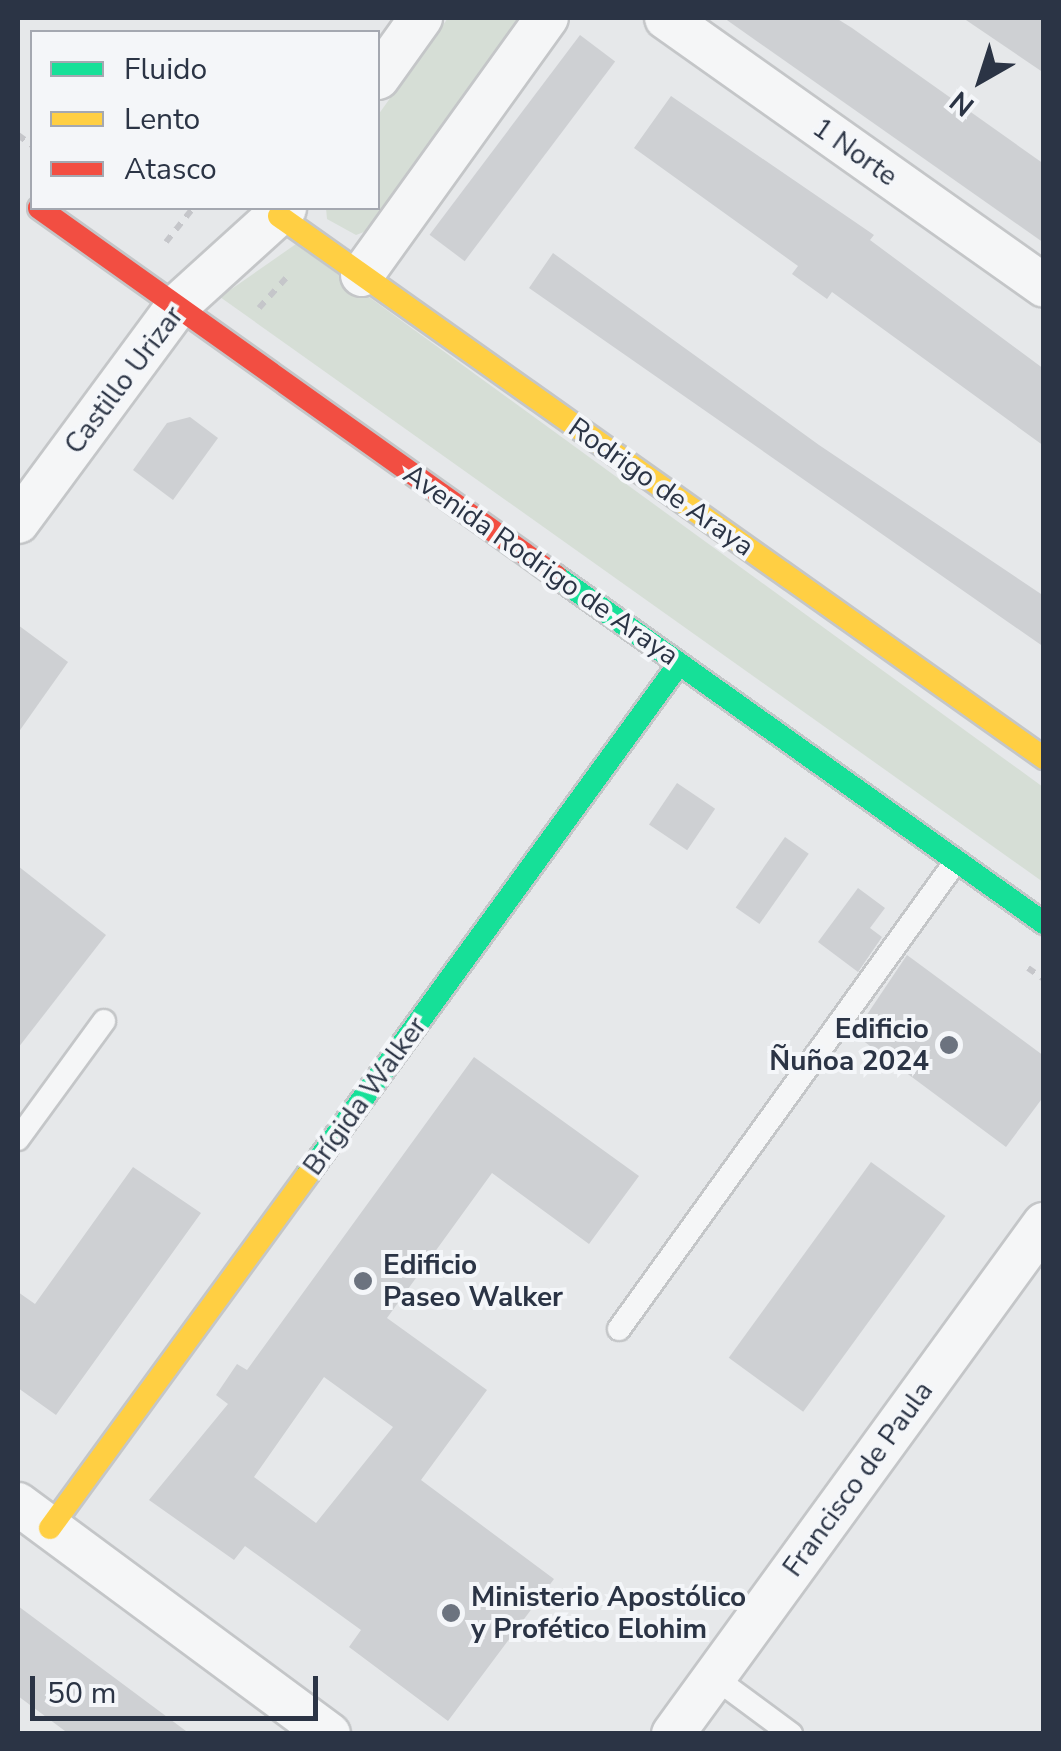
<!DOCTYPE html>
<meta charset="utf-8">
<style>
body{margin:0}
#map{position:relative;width:1061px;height:1751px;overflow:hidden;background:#e6e8ea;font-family:"Nunito Sans",sans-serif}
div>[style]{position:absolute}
.green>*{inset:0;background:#d6ded6}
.building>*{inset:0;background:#ced0d3;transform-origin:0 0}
.path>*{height:6px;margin-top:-3px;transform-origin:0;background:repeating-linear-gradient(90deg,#c5c6ca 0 8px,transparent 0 16px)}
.roads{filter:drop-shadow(2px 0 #c4c6c8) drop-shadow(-2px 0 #c4c6c8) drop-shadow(0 2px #c4c6c8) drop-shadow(0 -2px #c4c6c8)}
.lane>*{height:22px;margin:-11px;padding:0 11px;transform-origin:11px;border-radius:11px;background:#f5f6f7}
.street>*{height:42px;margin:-21px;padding:0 21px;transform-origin:21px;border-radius:21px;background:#f5f6f7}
.fast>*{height:22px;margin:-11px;padding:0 11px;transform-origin:11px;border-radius:11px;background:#16e098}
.slow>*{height:22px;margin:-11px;padding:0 11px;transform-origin:11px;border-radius:11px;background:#ffcf43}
.jam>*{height:22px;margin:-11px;padding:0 11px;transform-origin:11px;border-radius:11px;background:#f24e42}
.dots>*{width:28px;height:28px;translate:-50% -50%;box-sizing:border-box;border:5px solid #f4f6f9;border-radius:50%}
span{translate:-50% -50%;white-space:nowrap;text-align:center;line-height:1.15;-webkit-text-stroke:8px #f4f6f9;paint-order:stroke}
.street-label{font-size:28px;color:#2b3445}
.poi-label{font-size:28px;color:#2b3445;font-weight:700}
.right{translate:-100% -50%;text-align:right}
.left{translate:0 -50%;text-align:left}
.frame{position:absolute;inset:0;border:20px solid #2b3445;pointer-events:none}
.legend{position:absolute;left:30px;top:30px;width:350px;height:180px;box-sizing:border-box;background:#f4f6f9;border:2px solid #a4a8b1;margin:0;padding:12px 18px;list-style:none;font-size:30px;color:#2b3445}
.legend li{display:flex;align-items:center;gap:20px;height:50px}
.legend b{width:50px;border:2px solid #a4a8b1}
.north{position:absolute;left:931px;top:30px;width:100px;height:100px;-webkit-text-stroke:8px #f4f6f9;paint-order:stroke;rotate:219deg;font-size:28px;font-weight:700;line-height:40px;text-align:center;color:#2b3445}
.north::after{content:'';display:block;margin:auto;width:35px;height:45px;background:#2b3445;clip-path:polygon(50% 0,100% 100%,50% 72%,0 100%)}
.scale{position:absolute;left:30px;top:1676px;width:288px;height:45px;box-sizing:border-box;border:5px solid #2b3445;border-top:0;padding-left:12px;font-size:30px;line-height:35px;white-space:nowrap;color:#2b3445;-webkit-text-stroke:8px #f4f6f9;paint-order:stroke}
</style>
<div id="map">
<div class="green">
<i style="clip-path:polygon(448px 18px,529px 18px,380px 226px,356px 235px,327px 219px,326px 208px,378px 208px,378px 115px)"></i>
<i style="clip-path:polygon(296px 244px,1043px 787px,1043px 882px,220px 297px)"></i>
</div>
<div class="building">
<i style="clip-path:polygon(724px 18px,836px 18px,852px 28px,1044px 164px,1044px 243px)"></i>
<i style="clip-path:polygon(963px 18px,1044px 18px,1044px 73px)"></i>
<i style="left:580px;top:35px;width:44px;height:250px;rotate:37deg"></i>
<i style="clip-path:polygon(671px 96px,874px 235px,870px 240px,1044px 369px,1044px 446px,832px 292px,827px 299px,792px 274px,798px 266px,634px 148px)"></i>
<i style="clip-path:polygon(553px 253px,819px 445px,1044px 596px,1044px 647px,529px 288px)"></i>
<i style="clip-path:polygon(190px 417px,218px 438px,173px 500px,133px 470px,167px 423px)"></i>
<i style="clip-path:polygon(18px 625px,68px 662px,18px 733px)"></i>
<i style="left:677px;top:783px;width:46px;height:50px;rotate:34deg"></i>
<i style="left:785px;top:837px;width:29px;height:86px;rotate:35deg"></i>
<i style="clip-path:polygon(18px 866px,106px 935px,18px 1048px)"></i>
<i style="clip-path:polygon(858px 888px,885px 908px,870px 928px,882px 937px,858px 972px,818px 942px)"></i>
<i style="clip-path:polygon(907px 955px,1044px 1056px,1044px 1096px,1006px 1147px,854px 1034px)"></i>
<i style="clip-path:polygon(evenodd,474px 1057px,639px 1176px,589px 1244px,492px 1173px,387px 1318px,487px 1390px,421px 1480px,554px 1579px,448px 1721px,349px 1647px,361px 1630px,245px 1546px,234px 1560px,149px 1500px,228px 1404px,216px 1395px,237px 1364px,247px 1370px,474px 1057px,324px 1377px,393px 1427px,316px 1523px,254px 1477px,324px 1377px)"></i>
<i style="left:871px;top:1162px;width:92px;height:242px;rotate:36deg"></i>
<i style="clip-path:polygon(133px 1167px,201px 1213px,56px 1415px,18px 1388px,18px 1292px,35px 1304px)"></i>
<i style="clip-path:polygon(18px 1606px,190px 1734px,69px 1734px,18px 1696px)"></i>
</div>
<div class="path">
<i style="left:18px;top:135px;width:17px;rotate:36deg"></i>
<i style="left:166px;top:242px;width:43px;rotate:-51.5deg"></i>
<i style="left:259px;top:308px;width:42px;rotate:-47.9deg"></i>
<i style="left:1028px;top:968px;width:19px;rotate:35deg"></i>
</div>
<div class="roads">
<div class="lane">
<i style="left:18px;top:1139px;width:146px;rotate:-53.9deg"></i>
<i style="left:619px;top:1329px;width:577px;rotate:-54.24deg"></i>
<i style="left:714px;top:1677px;width:96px;rotate:36.5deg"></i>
</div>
<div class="street">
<i style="left:666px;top:18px;width:463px;rotate:35.3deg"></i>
<i style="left:378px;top:78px;width:74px;rotate:-54.4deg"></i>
<i style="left:362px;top:275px;width:317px;rotate:-54.3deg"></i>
<i style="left:18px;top:522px;width:268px;rotate:-53.6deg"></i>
<i style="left:177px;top:306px;width:146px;rotate:-42.2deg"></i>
<i style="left:18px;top:1504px;width:387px;rotate:36.5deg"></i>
<i style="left:673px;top:1734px;width:631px;rotate:-53.97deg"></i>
</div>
<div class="fast">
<i style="left:556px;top:576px;width:599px;rotate:35.42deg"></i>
<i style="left:308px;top:1174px;width:631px;rotate:-53.97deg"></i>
</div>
<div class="slow">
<i style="left:279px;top:216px;width:938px;rotate:35.32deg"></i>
<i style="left:50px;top:1528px;width:438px;rotate:-53.9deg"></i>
</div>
<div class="jam">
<i style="left:39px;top:208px;width:635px;rotate:35.44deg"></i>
</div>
</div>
<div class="dots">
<i style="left:949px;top:1045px;background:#6c737f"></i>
<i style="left:363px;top:1281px;background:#6c737f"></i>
<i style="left:451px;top:1613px;background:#6c737f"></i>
</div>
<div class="street-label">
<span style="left:855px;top:152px;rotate:35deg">1 Norte</span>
<span style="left:124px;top:380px;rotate:-53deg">Castillo Urizar</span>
<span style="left:661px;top:487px;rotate:35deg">Rodrigo de Araya</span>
<span style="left:541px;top:565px;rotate:35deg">Avenida Rodrigo de Araya</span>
<span style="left:365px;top:1096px;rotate:-54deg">Brígida Walker</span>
<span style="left:858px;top:1479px;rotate:-54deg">Francisco de Paula</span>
</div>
<div class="poi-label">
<span class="right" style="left:929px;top:1045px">Edificio<br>Ñuñoa 2024</span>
<span class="left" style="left:383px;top:1281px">Edificio<br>Paseo Walker</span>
<span class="left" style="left:471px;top:1613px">Ministerio Apostólico<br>y Profético Elohim</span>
</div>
<div class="frame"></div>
<ul class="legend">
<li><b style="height:12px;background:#16e098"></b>Fluido</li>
<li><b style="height:12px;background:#ffcf43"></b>Lento</li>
<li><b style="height:12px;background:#f24e42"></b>Atasco</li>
</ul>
<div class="north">N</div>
<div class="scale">50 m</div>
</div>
